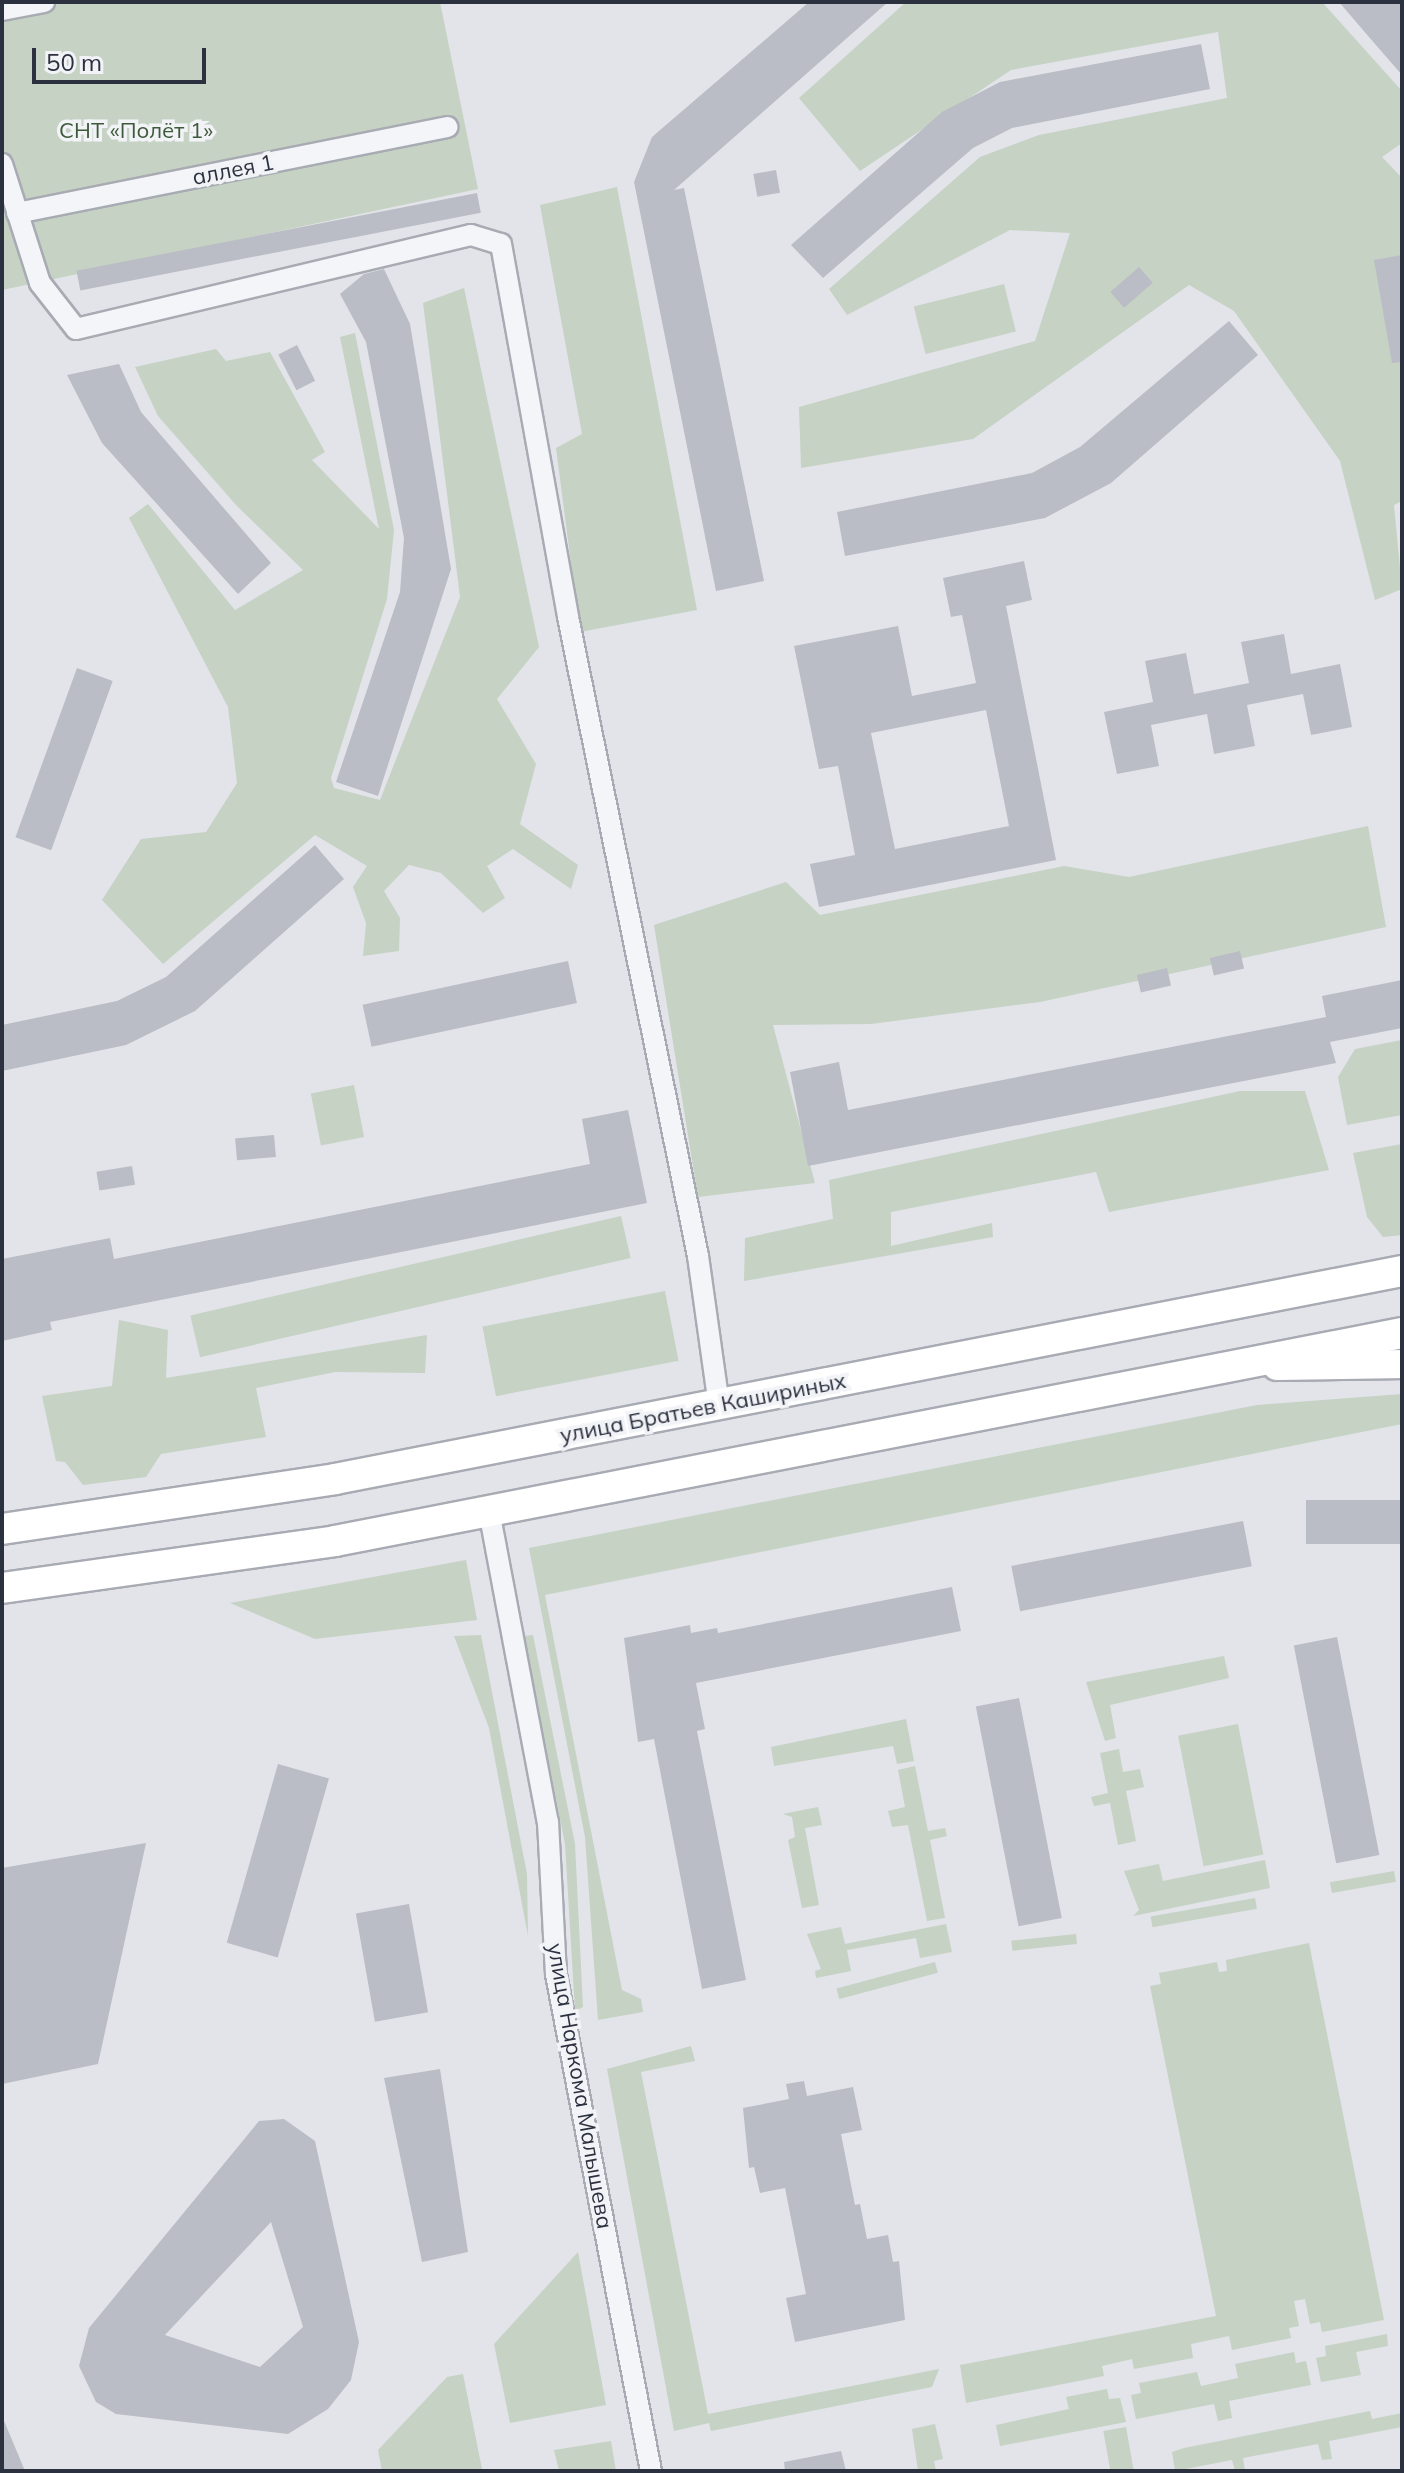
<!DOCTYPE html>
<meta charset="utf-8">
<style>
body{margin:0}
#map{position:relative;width:1404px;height:2473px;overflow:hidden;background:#e2e4e9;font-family:Mulish,sans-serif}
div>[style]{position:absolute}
.green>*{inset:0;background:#c6d2c4;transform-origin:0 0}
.building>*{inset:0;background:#babdc5;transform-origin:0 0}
.roads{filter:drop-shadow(2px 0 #a8abb3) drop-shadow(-2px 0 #a8abb3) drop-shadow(0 2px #a8abb3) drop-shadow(0 -2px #a8abb3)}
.street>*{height:20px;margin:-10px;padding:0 10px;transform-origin:10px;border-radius:10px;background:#f4f5f8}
.secondary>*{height:28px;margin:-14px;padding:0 14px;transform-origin:14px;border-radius:14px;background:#fff}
.primary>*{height:30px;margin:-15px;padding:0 15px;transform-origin:15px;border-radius:15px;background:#fff}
span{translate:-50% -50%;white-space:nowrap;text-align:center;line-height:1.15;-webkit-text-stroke:7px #f1f3f7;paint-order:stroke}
.park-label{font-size:22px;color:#3e5a3a}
.street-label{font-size:22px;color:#2c313f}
.frame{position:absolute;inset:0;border:4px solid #2c313f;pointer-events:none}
.scale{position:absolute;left:32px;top:48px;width:174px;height:36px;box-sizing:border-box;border:4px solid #2c313f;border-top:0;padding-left:10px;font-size:24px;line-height:28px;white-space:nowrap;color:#2c313f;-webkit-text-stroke:6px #f1f3f7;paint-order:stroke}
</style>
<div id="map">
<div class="green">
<i style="clip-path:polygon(2px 2px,440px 2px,478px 189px,2px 290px)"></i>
<i style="clip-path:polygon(906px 2px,1322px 2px,1402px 91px,1402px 143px,1382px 157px,1402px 178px,1402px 501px,1394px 505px,1402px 589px,1375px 600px,1340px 461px,1234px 311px,1189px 285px,973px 439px,801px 468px,799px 407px,1035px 341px,1070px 233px,1010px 230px,847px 315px,829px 289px,980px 157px,1039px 135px,1227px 98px,1218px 32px,1011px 70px,860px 171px,799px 98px)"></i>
<i style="clip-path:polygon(617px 187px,697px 610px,580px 632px,556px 448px,582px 434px,540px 205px)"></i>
<i style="left:1004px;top:284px;width:49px;height:93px;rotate:76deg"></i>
<i style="clip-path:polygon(464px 288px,539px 647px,497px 699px,536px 764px,520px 824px,578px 865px,571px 889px,513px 849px,487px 866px,505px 898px,483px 913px,441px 873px,409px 865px,384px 891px,400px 918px,399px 951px,363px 956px,366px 923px,353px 887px,367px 866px,315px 835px,163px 964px,102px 900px,141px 839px,206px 832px,237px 783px,228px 707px,129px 518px,148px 504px,235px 610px,303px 570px,236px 505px,158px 416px,135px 367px,216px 349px,226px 361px,270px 352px,325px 452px,312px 460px,379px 529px,340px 337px,355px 333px,394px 530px,387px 599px,331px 778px,334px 788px,380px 800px,460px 597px,423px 303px)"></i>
<i style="clip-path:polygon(1368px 826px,1386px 927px,1040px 1002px,871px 1024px,773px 1025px,815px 1183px,698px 1197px,654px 925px,786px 882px,820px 915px,1064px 866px,1129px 877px)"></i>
<i style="clip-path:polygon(1402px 1040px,1402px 1115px,1347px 1125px,1338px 1077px,1355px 1049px)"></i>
<i style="left:354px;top:1085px;width:53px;height:44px;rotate:79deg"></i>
<i style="clip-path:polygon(1240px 1091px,1305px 1091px,1329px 1170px,1109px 1212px,1096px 1172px,891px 1212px,891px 1246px,992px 1223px,993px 1237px,744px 1281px,745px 1238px,833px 1219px,829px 1180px)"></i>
<i style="clip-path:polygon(1402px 1144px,1402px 1235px,1383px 1237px,1367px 1217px,1353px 1153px)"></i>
<i style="left:621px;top:1216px;width:43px;height:442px;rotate:77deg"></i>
<i style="left:665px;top:1291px;width:71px;height:186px;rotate:79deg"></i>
<i style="clip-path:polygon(119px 1320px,168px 1330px,166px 1378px,427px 1335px,425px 1373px,335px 1372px,256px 1388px,266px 1437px,161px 1454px,146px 1477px,83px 1485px,65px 1462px,56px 1461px,42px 1396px,112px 1386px)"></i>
<i style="clip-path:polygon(1402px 1394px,1402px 1424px,545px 1595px,622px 1990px,641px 1999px,643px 2012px,598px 2020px,585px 1837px,529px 1548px,1257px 1405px)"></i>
<i style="clip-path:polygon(466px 1560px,477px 1620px,315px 1639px,230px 1603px)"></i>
<i style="clip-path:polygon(481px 1635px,527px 1874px,528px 1936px,489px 1728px,454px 1636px)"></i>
<i style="clip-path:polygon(533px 1635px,575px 1844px,583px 2007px,575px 2011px,565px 1844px,524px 1636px)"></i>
<i style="clip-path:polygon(1224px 1656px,1229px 1678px,1110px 1705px,1116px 1738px,1105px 1741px,1086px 1682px)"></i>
<i style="clip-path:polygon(906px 1719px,914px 1761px,897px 1764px,893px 1746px,774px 1766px,771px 1747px)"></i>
<i style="left:1238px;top:1724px;width:133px;height:61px;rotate:79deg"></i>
<i style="clip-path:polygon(1119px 1749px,1123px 1772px,1140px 1769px,1144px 1787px,1126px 1791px,1136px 1841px,1118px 1845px,1110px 1803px,1094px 1806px,1091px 1797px,1108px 1793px,1100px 1753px)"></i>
<i style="clip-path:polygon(915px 1766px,928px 1831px,945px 1828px,947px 1836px,930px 1840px,945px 1918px,927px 1921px,908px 1825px,892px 1827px,888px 1811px,905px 1807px,898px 1770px)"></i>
<i style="clip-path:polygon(818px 1807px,822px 1825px,805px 1828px,819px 1905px,802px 1908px,788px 1840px,795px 1837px,792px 1817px,783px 1814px)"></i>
<i style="clip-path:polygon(1265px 1860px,1270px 1888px,1133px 1916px,1139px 1910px,1124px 1871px,1159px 1864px,1163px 1881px)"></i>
<i style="left:1394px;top:1871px;width:11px;height:65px;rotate:80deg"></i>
<i style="left:1255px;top:1898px;width:11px;height:106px;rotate:80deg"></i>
<i style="clip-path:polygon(946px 1924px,952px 1952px,920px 1958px,916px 1938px,847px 1950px,851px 1971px,816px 1978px,815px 1971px,821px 1969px,807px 1934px,841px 1927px,845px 1944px)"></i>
<i style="left:1076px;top:1934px;width:10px;height:65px;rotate:84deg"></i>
<i style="clip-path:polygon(1309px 1943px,1384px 2320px,1322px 2332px,1320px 2322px,1310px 2324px,1305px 2299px,1294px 2301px,1299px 2326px,1289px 2328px,1291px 2338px,1232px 2350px,1229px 2336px,1191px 2344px,1193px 2358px,1134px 2369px,1132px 2359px,1102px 2366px,1104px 2376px,966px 2403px,960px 2365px,1216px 2316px,1150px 1986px,1161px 1984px,1159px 1973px,1217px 1962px,1219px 1972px,1227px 1971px,1226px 1960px)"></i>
<i style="left:935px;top:1962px;width:11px;height:102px;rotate:75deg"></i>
<i style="clip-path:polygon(691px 2046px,695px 2061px,641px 2072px,708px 2414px,939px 2369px,932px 2387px,711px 2431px,709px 2423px,674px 2431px,607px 2069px)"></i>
<i style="clip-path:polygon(578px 2252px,606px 2405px,510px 2423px,494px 2344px)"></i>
<i style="clip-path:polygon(1387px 2334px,1388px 2346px,1356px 2352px,1361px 2375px,1321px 2382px,1316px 2358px,1326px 2356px,1325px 2346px)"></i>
<i style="clip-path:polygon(1294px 2352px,1296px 2363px,1306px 2361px,1311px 2385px,1229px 2401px,1232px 2418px,1218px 2421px,1214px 2404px,1136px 2419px,1131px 2395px,1141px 2393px,1139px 2383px,1197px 2372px,1201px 2386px,1238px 2378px,1235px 2364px)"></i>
<i style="clip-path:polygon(463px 2374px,482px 2469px,382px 2471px,378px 2450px,447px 2377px)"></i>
<i style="clip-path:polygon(1107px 2389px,1109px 2399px,1120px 2398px,1126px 2422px,1000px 2446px,996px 2425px,1069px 2409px,1066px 2397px)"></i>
<i style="clip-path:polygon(1370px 2411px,1372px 2419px,1402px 2413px,1402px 2427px,1329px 2441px,1332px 2459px,1322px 2460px,1318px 2444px,1243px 2458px,1245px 2471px,1235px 2471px,1232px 2460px,1175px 2471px,1172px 2452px,1184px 2448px)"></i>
<i style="clip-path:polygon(935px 2424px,943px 2459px,934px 2461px,936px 2471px,918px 2471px,912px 2429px)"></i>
<i style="left:1126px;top:2427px;width:45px;height:23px;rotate:80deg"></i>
<i style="clip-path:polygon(611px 2441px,616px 2471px,559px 2471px,554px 2450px)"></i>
</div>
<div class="building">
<i style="clip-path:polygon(809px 2px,888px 2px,674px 190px,684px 188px,764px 581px,716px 591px,634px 182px,652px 137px)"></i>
<i style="clip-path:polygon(1339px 2px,1402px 2px,1402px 75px,1369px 37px)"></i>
<i style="clip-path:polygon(1201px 44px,1210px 89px,1012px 128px,973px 148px,823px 278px,791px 245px,942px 112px,1000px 82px)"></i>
<i style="left:776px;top:170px;width:23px;height:23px;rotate:80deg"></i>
<i style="left:477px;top:193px;width:20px;height:408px;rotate:79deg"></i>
<i style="clip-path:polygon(1402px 255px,1402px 362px,1392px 363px,1374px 260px)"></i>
<i style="left:1139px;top:267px;width:21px;height:38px;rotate:49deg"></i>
<i style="clip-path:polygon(384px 269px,410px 324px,451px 569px,378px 796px,336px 782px,400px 592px,404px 538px,366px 342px,340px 294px,364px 274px)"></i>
<i style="clip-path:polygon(1229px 321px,1258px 355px,1111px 483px,1045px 518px,845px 556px,837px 512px,1032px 473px,1080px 447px)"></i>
<i style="left:297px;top:345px;width:40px;height:21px;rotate:63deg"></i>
<i style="clip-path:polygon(119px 364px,141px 412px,271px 563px,238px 594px,102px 443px,67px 375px)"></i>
<i style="clip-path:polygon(evenodd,1024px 561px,1032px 600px,1006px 606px,1056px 860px,819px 907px,810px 864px,855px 855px,838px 766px,819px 769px,794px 646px,898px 626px,912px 696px,976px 683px,962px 615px,951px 617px,943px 578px,1024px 561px,986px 710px,1009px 826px,895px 849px,871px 733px,986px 710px)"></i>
<i style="clip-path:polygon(1284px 634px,1291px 674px,1340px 664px,1352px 727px,1311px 735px,1303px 694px,1247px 705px,1255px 746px,1214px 754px,1207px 714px,1151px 725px,1159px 766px,1117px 774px,1104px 712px,1153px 702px,1145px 661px,1186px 653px,1194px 694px,1249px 683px,1241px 642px)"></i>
<i style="left:77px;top:668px;width:38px;height:180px;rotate:20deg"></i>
<i style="clip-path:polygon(315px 845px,344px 879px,195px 1011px,126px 1045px,2px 1071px,2px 1025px,117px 1001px,166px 977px)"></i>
<i style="left:1240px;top:951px;width:18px;height:31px;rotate:77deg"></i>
<i style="left:568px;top:961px;width:43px;height:210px;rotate:78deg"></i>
<i style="left:1167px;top:968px;width:18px;height:31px;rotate:77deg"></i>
<i style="clip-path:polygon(1402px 980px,1402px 1028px,1330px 1042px,1336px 1063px,808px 1166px,790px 1072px,839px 1062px,848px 1110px,1326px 1017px,1322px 996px)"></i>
<i style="clip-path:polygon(628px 1110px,647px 1203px,50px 1322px,52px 1330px,2px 1341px,2px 1259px,110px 1238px,114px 1259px,590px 1164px,582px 1119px)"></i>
<i style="left:274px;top:1135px;width:22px;height:39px;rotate:85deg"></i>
<i style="left:132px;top:1166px;width:19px;height:36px;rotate:81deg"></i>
<i style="left:1402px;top:1500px;width:44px;height:96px;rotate:90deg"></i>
<i style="left:1243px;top:1521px;width:46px;height:236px;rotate:79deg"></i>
<i style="clip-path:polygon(952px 1587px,961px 1631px,696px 1683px,705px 1729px,697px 1731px,746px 1980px,702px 1989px,654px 1739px,638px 1742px,624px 1638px,690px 1625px,691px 1633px,717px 1628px,718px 1633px)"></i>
<i style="left:1337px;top:1637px;width:222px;height:44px;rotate:79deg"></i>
<i style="left:1019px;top:1698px;width:224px;height:44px;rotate:79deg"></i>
<i style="left:278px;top:1764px;width:53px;height:186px;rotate:16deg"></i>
<i style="clip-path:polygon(146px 1843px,98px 2064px,2px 2084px,2px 1868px)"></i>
<i style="left:409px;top:1904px;width:110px;height:54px;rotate:80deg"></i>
<i style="clip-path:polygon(440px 2069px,468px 2252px,422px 2262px,384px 2078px)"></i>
<i style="clip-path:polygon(804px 2081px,807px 2096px,853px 2087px,862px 2130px,841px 2134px,855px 2205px,860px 2204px,867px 2239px,888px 2235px,893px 2262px,899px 2261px,905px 2320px,795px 2342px,786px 2298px,806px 2294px,785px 2188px,760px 2193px,754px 2167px,749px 2168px,743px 2108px,789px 2099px,786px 2084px)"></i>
<i style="clip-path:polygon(evenodd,284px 2119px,315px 2141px,359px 2342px,351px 2380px,328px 2409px,288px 2434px,116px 2414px,96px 2402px,79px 2366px,89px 2328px,259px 2121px,284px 2119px,271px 2222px,303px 2327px,260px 2367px,165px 2335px,271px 2222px)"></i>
<i style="clip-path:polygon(2px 2416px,25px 2471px,2px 2471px)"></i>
<i style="clip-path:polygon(841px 2451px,846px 2471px,785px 2471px,784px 2462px)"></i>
</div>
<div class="roads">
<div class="street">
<i style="left:2px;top:10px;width:43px;rotate:-10.8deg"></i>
<i style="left:2px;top:164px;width:125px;rotate:72.3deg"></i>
<i style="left:40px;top:283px;width:58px;rotate:52deg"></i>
<i style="left:76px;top:329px;width:406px;rotate:-13.4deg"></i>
<i style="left:471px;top:235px;width:31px;rotate:17deg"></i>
<i style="left:501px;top:244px;width:379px;rotate:79.8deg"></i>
<i style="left:568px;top:617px;width:652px;rotate:78.5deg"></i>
<i style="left:698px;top:1256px;width:150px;rotate:82deg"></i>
<i style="left:17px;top:213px;width:439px;rotate:-11.3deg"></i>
<i style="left:489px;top:1511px;width:317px;rotate:79.3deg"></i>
<i style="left:548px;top:1822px;width:152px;rotate:87deg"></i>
<i style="left:556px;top:1974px;width:506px;rotate:79.18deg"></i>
</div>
<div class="secondary">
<i style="left:1277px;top:1366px;width:125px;rotate:-0.9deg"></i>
</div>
<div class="primary">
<i style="left:2px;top:1529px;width:337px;rotate:-8.5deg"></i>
<i style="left:335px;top:1479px;width:1087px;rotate:-11.03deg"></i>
<i style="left:2px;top:1588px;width:336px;rotate:-8deg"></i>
<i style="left:335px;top:1541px;width:1087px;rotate:-11.03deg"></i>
</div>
</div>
<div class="park-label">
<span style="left:136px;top:131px">СНТ «Полёт 1»</span>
</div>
<div class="street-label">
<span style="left:233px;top:170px;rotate:-11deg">аллея 1</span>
<span style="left:703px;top:1408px;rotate:-11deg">улица Братьев Кашириных</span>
<span style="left:580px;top:2086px;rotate:80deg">улица Наркома Малышева</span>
</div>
<div class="frame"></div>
<div class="scale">50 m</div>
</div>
